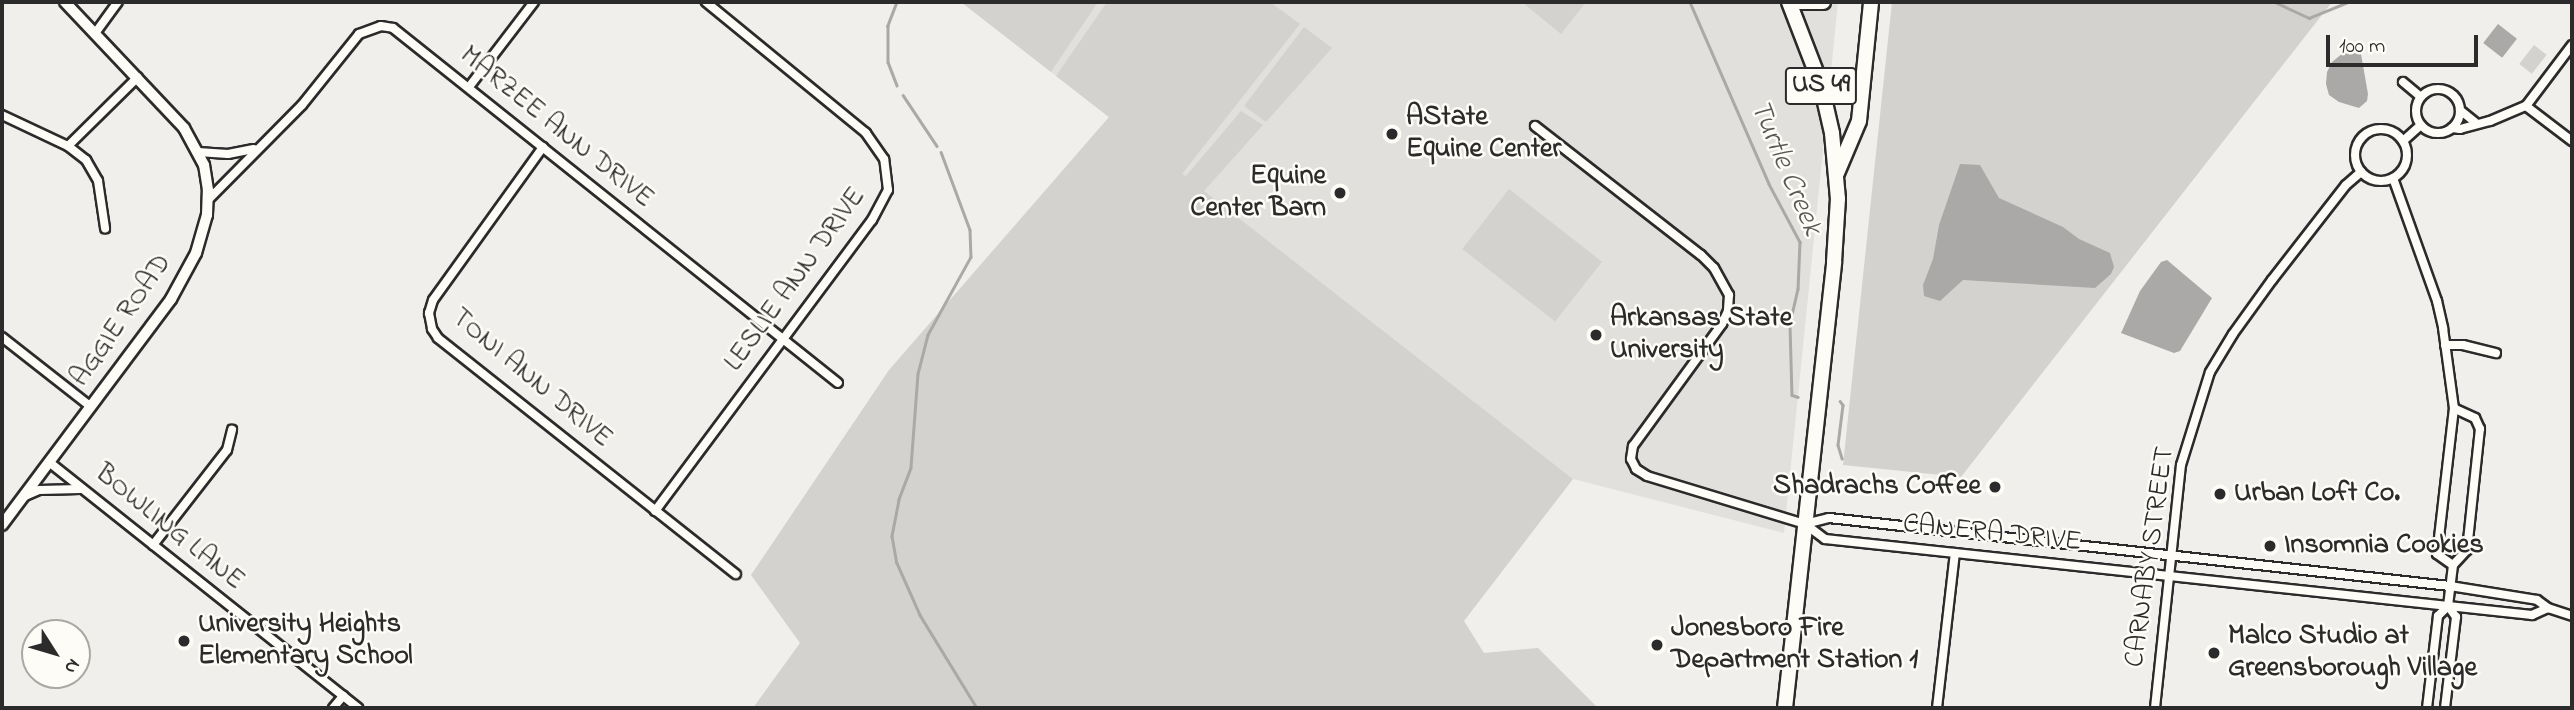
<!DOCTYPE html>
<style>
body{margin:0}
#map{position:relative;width:2574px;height:710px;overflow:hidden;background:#f0efeb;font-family:"Indie Flower",sans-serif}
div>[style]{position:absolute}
.built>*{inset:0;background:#e1e0dc}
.green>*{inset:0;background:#d3d2cf;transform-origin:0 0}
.water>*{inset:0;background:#aaa9a7;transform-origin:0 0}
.stream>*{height:2.5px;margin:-1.25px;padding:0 1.25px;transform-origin:1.25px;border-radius:1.25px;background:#aaa9a7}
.roads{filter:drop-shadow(2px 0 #2b2b2b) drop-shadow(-2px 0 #2b2b2b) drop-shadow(0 2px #2b2b2b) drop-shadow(0 -2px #2b2b2b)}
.minor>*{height:8px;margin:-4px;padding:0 4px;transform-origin:4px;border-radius:4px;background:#fdfcf7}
.minor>.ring{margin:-4px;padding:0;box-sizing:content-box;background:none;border:8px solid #fdfcf7;border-radius:50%}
.tertiary>*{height:10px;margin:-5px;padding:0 5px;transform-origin:5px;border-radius:5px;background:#fdfcf7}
.trunk>*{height:14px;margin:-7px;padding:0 7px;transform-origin:7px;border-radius:7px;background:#fdfcf7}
.dots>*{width:19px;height:19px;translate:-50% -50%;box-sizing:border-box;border:4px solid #fdfcf7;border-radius:50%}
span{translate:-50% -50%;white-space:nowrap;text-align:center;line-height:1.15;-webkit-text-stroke:5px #fdfcf7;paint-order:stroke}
.shield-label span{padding:2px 5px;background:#fdfcf7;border:2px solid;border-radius:5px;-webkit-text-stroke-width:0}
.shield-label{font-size:26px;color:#2b2b2b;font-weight:700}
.poi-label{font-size:28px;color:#2b2b2b;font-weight:700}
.left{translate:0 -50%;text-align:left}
.right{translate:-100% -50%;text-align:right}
.street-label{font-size:28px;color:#2b2b2b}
.water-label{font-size:30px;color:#575756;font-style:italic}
.frame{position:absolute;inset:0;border:4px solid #2b2b2b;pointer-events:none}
.north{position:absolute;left:21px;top:619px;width:70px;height:70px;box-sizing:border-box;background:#fdfcf7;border:2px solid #a9a8a5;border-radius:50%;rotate:127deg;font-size:19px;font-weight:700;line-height:28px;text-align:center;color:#2b2b2b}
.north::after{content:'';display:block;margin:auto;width:24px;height:32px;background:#2b2b2b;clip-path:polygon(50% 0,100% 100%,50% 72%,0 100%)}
.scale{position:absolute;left:2326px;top:35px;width:152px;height:32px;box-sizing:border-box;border:4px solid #2b2b2b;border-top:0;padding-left:9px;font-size:21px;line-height:24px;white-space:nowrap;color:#2b2b2b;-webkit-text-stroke:5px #fdfcf7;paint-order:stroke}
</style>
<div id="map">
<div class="built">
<i style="clip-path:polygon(961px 2px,1838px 2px,1784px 533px,1573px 479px)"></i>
</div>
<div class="green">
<i style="clip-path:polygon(961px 2px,1098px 2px,1051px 72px)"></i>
<i style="clip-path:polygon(1107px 2px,1270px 2px,1300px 24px,1182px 174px,1186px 176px,1241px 111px,1263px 125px,1204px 191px,1573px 479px,1464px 621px,1484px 653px,1538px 648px,1598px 708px,753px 708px,800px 643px,751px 575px,889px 370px,1109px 117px,1056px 76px)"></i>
<i style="clip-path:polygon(1522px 2px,1586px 2px,1561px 34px)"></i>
<i style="clip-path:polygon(1892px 2px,2332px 2px,1961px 477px,1843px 465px)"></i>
<i style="clip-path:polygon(1304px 27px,1332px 48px,1266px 122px,1244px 106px)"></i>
<i style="left:2534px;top:45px;width:16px;height:24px;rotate:38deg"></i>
<i style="left:1509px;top:189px;width:118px;height:76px;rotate:38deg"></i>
</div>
<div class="water">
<i style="left:2498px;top:24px;width:24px;height:24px;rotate:38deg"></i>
<i style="clip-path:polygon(2357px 48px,2361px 54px,2368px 94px,2367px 101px,2359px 108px,2339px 102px,2329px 95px,2326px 84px,2327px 72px,2332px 62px,2348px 49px)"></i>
<i style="clip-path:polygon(1960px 164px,1980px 165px,1999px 198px,2063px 227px,2079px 239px,2110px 253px,2114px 267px,2111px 274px,2095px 288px,1963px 280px,1940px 301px,1924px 296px,1923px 285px,1933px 259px,1939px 225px)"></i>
<i style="clip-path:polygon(2167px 260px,2212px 298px,2180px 351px,2174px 353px,2121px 333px,2140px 291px,2161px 262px)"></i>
</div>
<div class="stream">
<i style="left:897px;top:2px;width:26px;rotate:111deg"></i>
<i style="left:888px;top:26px;width:36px;rotate:90deg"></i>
<i style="left:888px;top:62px;width:25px;rotate:69deg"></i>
<i style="left:1690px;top:2px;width:198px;rotate:66.5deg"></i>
<i style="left:1769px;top:184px;width:66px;rotate:61.9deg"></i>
<i style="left:1800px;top:242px;width:47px;rotate:92.4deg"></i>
<i style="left:1798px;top:289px;width:37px;rotate:103deg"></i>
<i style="left:1790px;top:325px;width:70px;rotate:88.4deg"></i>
<i style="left:1792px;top:395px;width:6px;rotate:18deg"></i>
<i style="left:2275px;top:2px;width:38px;rotate:25deg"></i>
<i style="left:2309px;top:18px;width:42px;rotate:-22.3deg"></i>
<i style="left:903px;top:95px;width:61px;rotate:56.3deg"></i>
<i style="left:941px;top:152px;width:83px;rotate:69.6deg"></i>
<i style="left:970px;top:230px;width:27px;rotate:88deg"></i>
<i style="left:971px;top:257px;width:89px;rotate:118.9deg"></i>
<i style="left:928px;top:335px;width:40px;rotate:104.4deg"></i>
<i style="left:918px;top:374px;width:94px;rotate:94.3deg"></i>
<i style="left:911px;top:468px;width:34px;rotate:111deg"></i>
<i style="left:899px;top:500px;width:37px;rotate:101deg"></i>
<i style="left:892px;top:536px;width:27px;rotate:80deg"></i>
<i style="left:897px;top:563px;width:57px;rotate:66.1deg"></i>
<i style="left:920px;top:615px;width:109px;rotate:58.5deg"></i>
<i style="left:1840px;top:401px;width:5px;rotate:53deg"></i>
<i style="left:1843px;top:405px;width:40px;rotate:97.1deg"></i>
<i style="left:1838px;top:445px;width:14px;rotate:73deg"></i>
</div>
<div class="roads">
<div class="minor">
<i style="left:96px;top:32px;width:37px;rotate:-54deg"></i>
<i style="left:2403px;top:82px;width:23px;rotate:40deg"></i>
<i style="left:469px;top:87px;width:107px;rotate:-52.6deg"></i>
<i class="ring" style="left:2416px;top:89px;width:36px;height:36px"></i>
<i style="left:2526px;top:106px;width:58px;rotate:37.3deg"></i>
<i style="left:2460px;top:110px;width:22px;rotate:39deg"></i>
<i style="left:2px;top:115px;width:73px;rotate:25.2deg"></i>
<i style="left:68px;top:146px;width:23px;rotate:38deg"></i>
<i style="left:86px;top:160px;width:24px;rotate:60deg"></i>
<i style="left:98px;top:181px;width:48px;rotate:81.5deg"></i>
<i style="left:1535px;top:126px;width:210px;rotate:37.9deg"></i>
<i style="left:1701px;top:255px;width:18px;rotate:45deg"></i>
<i style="left:1714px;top:268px;width:31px;rotate:61deg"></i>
<i style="left:1729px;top:295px;width:16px;rotate:94deg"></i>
<i style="left:1728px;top:311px;width:14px;rotate:115deg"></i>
<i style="left:1722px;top:324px;width:151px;rotate:126.1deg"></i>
<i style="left:1633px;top:446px;width:13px;rotate:99deg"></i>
<i style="left:1631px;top:459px;width:11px;rotate:63deg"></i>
<i style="left:1636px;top:469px;width:13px;rotate:32deg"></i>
<i style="left:1647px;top:476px;width:165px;rotate:16.9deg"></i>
<i style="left:1805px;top:524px;width:25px;rotate:37deg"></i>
<i style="left:1825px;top:539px;width:711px;rotate:6.14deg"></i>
<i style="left:2532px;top:615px;width:17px;rotate:-24deg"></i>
<i style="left:2452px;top:128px;width:8px;rotate:7deg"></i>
<i style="left:2460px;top:129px;width:31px;rotate:-15deg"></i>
<i style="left:2490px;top:121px;width:39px;rotate:-23deg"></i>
<i style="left:2526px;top:106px;width:76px;rotate:-53deg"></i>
<i class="ring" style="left:2355px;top:129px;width:44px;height:44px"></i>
<i style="left:2403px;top:141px;width:24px;rotate:-42deg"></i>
<i style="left:68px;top:146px;width:98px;rotate:-44.6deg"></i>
<i style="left:543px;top:147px;width:188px;rotate:125.7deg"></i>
<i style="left:433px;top:300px;width:14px;rotate:107deg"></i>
<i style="left:429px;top:313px;width:16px;rotate:79deg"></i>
<i style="left:432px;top:329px;width:11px;rotate:56deg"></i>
<i style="left:438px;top:338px;width:380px;rotate:38.4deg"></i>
<i style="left:198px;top:152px;width:30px;rotate:4deg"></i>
<i style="left:228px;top:154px;width:26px;rotate:-11deg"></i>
<i style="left:2393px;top:178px;width:131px;rotate:70.3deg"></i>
<i style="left:2437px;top:301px;width:28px;rotate:77deg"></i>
<i style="left:2443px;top:328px;width:81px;rotate:82.2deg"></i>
<i style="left:2454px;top:408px;width:147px;rotate:96.6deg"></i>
<i style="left:2437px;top:554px;width:19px;rotate:35deg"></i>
<i style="left:209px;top:199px;width:132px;rotate:-45.3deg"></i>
<i style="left:302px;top:105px;width:91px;rotate:-51.2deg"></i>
<i style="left:359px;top:34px;width:23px;rotate:-20deg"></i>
<i style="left:381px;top:26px;width:12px;rotate:9deg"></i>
<i style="left:393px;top:28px;width:569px;rotate:38.58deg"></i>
<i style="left:2px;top:337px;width:112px;rotate:38.1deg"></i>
<i style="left:2445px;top:345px;width:18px"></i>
<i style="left:2463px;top:345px;width:34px;rotate:14deg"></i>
<i style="left:49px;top:462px;width:395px;rotate:38.5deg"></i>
<i style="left:25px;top:496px;width:15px;rotate:-23deg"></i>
<i style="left:39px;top:490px;width:41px;rotate:-1.4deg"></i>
<i style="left:655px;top:511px;width:363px;rotate:-53.3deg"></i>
<i style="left:872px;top:220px;width:34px;rotate:-62deg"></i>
<i style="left:888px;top:190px;width:31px;rotate:-97deg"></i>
<i style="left:884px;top:159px;width:32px;rotate:-125deg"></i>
<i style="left:866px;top:133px;width:207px;rotate:-140.7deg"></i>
<i style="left:1805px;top:524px;width:25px;rotate:-14deg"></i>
<i style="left:1829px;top:518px;width:625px;rotate:6.25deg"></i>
<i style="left:2450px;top:586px;width:88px;rotate:9.1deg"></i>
<i style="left:2537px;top:600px;width:14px;rotate:36deg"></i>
<i style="left:2548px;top:608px;width:25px;rotate:18deg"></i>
<i style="left:153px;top:545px;width:120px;rotate:-52.1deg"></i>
<i style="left:227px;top:450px;width:21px;rotate:-76deg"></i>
<i style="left:333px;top:708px;width:16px;rotate:-50deg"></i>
<i style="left:1937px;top:708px;width:156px;rotate:-83.4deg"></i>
<i style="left:2155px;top:708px;width:244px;rotate:-83.9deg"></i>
<i style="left:2181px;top:465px;width:97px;rotate:-72.7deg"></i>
<i style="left:2210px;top:372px;width:44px;rotate:-58.8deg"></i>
<i style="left:2233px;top:334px;width:67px;rotate:-54.2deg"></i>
<i style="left:2272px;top:280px;width:120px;rotate:-52.1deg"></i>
<i style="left:2346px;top:185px;width:20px;rotate:-41deg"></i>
<i style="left:2427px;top:708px;width:93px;rotate:-83.2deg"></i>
<i style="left:2438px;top:616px;width:14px;rotate:-45deg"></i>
<i style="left:2448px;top:606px;width:41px;rotate:-83deg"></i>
<i style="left:2453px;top:565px;width:21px;rotate:-47deg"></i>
<i style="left:2467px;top:550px;width:122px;rotate:-83.9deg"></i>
<i style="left:2480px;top:429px;width:12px;rotate:-114deg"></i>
<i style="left:2475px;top:418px;width:23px;rotate:-155deg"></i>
<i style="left:2445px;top:708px;width:92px;rotate:-83.1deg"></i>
<i style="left:2456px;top:617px;width:14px;rotate:-126deg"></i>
</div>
<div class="tertiary">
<i style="left:2px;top:525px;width:282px;rotate:-53.2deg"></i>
<i style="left:171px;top:299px;width:52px;rotate:-61.5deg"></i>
<i style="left:196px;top:253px;width:40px;rotate:-74deg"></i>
<i style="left:207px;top:215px;width:25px;rotate:-88deg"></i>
<i style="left:208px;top:190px;width:25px;rotate:-99deg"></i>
<i style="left:204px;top:165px;width:42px;rotate:-118.4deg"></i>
<i style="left:184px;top:128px;width:173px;rotate:-133.4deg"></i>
</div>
<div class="trunk">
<i style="left:1799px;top:2px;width:24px"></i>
<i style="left:1837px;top:173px;width:56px;rotate:-67.1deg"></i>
<i style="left:1859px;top:121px;width:120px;rotate:-84.2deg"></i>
<i style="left:1785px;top:708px;width:449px;rotate:-83.7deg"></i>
<i style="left:1834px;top:262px;width:63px;rotate:-86.4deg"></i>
<i style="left:1838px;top:199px;width:66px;rotate:-95.2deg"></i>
<i style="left:1832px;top:133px;width:49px;rotate:-102.9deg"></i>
<i style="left:1821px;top:85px;width:89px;rotate:-111.1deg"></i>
</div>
</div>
<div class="dots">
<i style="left:1392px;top:134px;background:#2b2b2b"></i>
<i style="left:1340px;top:193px;background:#2b2b2b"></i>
<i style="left:1596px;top:335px;background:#2b2b2b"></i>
<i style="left:1995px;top:487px;background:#2b2b2b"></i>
<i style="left:2220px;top:494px;background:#2b2b2b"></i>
<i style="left:2270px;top:546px;background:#2b2b2b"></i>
<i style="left:184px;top:641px;background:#2b2b2b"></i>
<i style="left:1657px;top:645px;background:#2b2b2b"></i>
<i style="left:2214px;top:653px;background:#2b2b2b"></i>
</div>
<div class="shield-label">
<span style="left:1821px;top:86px">US 49</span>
</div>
<div class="poi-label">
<span class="left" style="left:1406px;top:134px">AState<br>Equine Center</span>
<span class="right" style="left:1326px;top:193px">Equine<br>Center Barn</span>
<span class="left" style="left:1610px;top:335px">Arkansas State<br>University</span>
<span class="right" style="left:1981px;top:487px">Shadrachs Coffee</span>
<span class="left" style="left:2234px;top:494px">Urban Loft Co.</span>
<span class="left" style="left:2284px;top:546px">Insomnia Cookies</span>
<span class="left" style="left:198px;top:641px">University Heights<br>Elementary School</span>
<span class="left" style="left:1671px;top:645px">Jonesboro Fire<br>Department Station 1</span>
<span class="left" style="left:2228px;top:653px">Malco Studio at<br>Greensborough Village</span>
</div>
<div class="street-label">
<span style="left:556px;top:128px;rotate:39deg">MARZEE ANN DRIVE</span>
<span style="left:796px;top:280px;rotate:-54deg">LESLIE ANN DRIVE</span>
<span style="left:122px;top:321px;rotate:-55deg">AGGIE ROAD</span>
<span style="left:531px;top:379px;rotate:40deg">TONI ANN DRIVE</span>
<span style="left:169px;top:528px;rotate:39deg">BOWLING LANE</span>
<span style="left:1992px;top:534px;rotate:6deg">CANERA DRIVE</span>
<span style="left:2151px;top:557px;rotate:-82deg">CARNABY STREET</span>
</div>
<div class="water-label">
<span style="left:1785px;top:168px;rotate:67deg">Turtle Creek</span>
</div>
<div class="frame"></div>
<div class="north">N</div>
<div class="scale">100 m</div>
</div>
